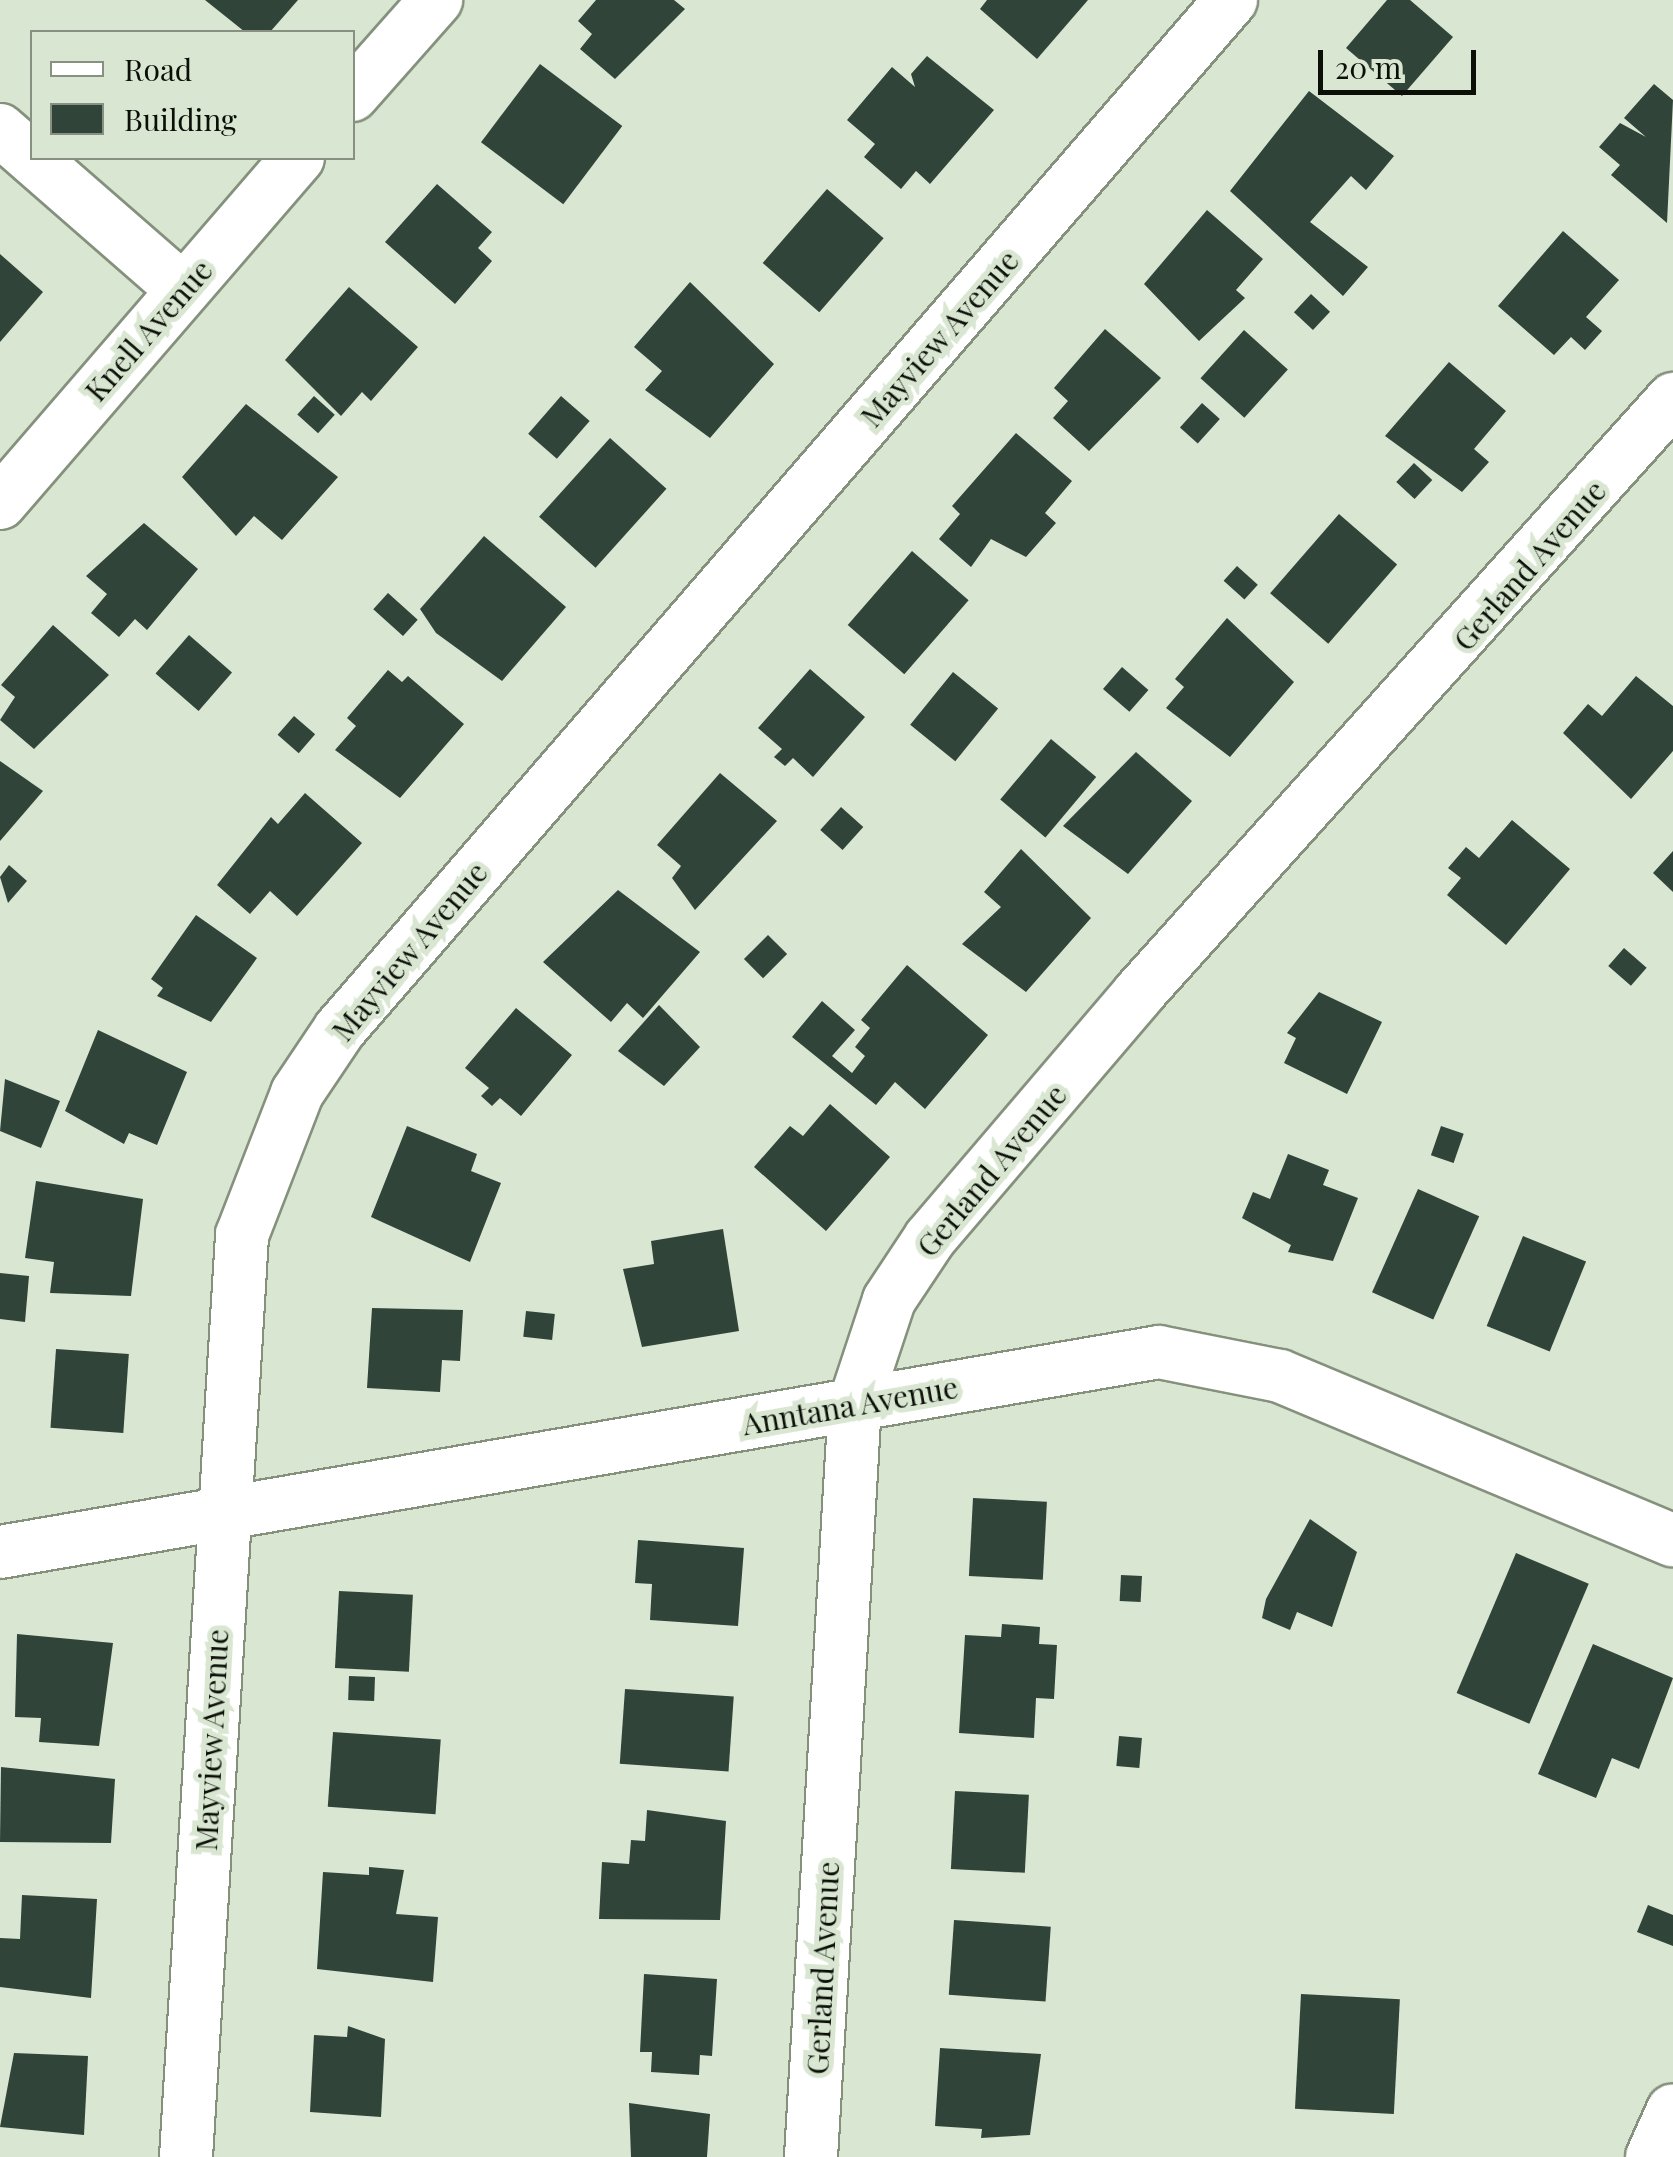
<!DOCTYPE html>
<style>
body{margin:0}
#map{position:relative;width:1673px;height:2157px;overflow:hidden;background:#d9e6d1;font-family:"Playfair Display",serif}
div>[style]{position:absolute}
.building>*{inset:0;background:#304439;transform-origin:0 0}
.roads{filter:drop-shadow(2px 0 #85917d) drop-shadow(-2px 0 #85917d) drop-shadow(0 2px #85917d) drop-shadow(0 -2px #85917d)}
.street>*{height:52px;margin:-26px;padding:0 26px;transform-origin:26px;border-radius:26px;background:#fff}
span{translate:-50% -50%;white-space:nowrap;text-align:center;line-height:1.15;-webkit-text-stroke:10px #d9e6d1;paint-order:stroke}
.street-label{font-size:30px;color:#0b0f08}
.legend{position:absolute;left:30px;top:30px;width:325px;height:130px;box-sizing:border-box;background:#d9e6d1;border:2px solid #879081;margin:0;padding:12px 18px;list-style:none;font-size:30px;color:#0b0f08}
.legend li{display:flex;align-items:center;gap:20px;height:50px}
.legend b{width:50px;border:2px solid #879081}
.scale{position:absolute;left:1318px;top:50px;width:158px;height:45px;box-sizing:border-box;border:5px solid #0b0f08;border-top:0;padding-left:12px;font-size:30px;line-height:35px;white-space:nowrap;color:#0b0f08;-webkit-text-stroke:8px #d9e6d1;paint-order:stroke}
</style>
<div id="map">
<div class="building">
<i style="clip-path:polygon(205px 0,298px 0,270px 32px,245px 32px)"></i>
<i style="clip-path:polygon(596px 0,674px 0,685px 9px,615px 79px,580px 49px,592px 34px,578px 21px)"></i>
<i style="clip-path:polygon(987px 0,1088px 0,1037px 59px,980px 9px)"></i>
<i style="clip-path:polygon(1387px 0,1410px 0,1453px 37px,1402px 96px,1346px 48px)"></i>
<i style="clip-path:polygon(927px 56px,994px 110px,930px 184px,916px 171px,901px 189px,864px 157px,875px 144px,847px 120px,892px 67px,915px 87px,911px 74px)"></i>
<i style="left:540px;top:64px;width:103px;height:98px;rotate:37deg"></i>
<i style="clip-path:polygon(1654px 84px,1673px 100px,1667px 223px,1611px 175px,1620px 165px,1599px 147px,1620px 123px,1646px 137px,1624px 118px)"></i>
<i style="clip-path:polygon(1309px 91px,1394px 156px,1366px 190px,1351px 176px,1310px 222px,1368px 267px,1343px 296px,1230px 191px)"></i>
<i style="clip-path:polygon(437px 184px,492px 232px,478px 248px,492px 261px,455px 304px,385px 242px)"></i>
<i style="left:827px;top:189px;width:75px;height:98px;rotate:41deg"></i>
<i style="clip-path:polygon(1207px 210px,1263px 259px,1236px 290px,1245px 298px,1199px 341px,1144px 284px)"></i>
<i style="clip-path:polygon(1563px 231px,1619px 280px,1586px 317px,1602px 331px,1585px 350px,1571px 337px,1554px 355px,1498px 306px)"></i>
<i style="clip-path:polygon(0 254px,43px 292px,0 342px)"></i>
<i style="clip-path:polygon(690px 282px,774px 364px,710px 438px,645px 390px,662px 371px,634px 347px)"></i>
<i style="clip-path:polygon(349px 287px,418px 347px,371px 401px,362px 392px,341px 416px,285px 360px)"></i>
<i style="left:1311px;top:294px;width:26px;height:25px;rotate:43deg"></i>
<i style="clip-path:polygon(1105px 329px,1161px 378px,1089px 451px,1053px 418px,1068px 401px,1054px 388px)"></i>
<i style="left:1244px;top:330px;width:59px;height:65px;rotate:42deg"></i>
<i style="clip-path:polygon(1449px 362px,1506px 411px,1474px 449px,1489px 462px,1462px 492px,1385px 436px)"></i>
<i style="left:314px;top:396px;width:28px;height:25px;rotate:42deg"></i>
<i style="left:561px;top:396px;width:38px;height:50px;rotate:41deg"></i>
<i style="left:1202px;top:403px;width:24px;height:33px;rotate:42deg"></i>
<i style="clip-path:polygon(246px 404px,338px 477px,282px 540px,254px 516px,236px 536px,182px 477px)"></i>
<i style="clip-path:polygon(1016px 433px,1072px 481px,1045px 513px,1056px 523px,1026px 557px,991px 539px,971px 567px,939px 539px,960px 514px,952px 506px)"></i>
<i style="left:610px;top:438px;width:76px;height:106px;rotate:42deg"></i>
<i style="left:1414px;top:463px;width:25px;height:26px;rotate:43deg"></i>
<i style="left:1339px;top:514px;width:77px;height:105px;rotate:41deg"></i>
<i style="clip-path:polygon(144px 523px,198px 569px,147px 630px,135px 619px,119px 637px,91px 613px,107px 594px,86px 576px)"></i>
<i style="clip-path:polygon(484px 536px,566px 607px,502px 681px,436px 633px,420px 609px)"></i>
<i style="left:912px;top:551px;width:75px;height:98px;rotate:41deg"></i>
<i style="left:1237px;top:566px;width:28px;height:20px;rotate:42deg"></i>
<i style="left:388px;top:593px;width:40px;height:22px;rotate:42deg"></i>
<i style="clip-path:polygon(1227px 618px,1294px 682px,1230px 757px,1166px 708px,1184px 687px,1175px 679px)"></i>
<i style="clip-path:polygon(53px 625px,109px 675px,34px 749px,0 720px,15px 697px,1px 685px)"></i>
<i style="left:189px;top:635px;width:57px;height:51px;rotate:41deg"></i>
<i style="left:1122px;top:667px;width:35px;height:29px;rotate:41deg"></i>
<i style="clip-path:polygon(810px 669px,865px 717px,813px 777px,793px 758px,785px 766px,774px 757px,782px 749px,758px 728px)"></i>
<i style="clip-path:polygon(388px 670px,402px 682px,408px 676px,464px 724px,400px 798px,335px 750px,356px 726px,347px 718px)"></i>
<i style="left:953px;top:672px;width:58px;height:68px;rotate:39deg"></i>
<i style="clip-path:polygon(1636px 676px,1673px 706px,1673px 751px,1631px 799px,1563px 733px,1588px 704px,1602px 716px)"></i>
<i style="left:294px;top:716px;width:28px;height:25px;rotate:41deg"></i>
<i style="left:1051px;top:739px;width:59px;height:79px;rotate:40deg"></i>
<i style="clip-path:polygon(1136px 752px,1192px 801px,1128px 874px,1063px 826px)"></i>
<i style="clip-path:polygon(0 761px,43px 791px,0 841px)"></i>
<i style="clip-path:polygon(720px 773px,777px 821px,695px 910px,672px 878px,681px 866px,657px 845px)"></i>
<i style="clip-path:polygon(305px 793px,362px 843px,297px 916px,270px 891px,250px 914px,217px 885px,271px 817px,278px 824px)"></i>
<i style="left:841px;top:807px;width:30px;height:31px;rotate:42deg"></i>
<i style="clip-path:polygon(1512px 820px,1570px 869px,1506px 945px,1447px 895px,1461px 878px,1448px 868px,1466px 847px,1479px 858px)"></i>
<i style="clip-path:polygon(1021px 849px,1091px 918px,1026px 992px,962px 944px,1001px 907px,984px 892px)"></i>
<i style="clip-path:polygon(1673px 851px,1673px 892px,1653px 873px)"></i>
<i style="clip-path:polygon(9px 865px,27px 881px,8px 903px,0 877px)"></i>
<i style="clip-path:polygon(618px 890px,700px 952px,643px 1018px,627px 1003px,611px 1022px,543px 962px)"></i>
<i style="clip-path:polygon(196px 915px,257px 958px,211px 1022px,157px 996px,163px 988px,151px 979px)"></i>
<i style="left:768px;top:935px;width:27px;height:34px;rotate:45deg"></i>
<i style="left:1624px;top:948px;width:30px;height:24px;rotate:41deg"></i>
<i style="clip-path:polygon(907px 965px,988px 1035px,925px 1109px,895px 1082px,876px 1105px,792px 1037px,822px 1001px,855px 1030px,832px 1056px,852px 1073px,865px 1056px,855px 1047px,870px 1028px,861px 1020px)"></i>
<i style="clip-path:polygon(1319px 992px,1382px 1022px,1347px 1094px,1284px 1063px,1296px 1038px,1287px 1033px)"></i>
<i style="clip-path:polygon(659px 1005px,700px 1047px,664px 1086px,618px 1051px)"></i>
<i style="clip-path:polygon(516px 1008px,572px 1055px,521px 1116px,500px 1098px,492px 1106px,481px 1096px,489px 1088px,465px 1068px)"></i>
<i style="clip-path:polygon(98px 1030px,187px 1072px,157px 1145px,129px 1133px,124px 1144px,65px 1111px)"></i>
<i style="clip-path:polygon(5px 1079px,60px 1101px,41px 1148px,0 1131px)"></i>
<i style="clip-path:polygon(830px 1104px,890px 1157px,826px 1231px,754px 1167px,790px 1126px,803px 1136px)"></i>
<i style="clip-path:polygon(407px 1126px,477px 1154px,471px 1171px,501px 1183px,470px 1262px,371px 1217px)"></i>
<i style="left:1441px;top:1126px;width:24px;height:31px;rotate:19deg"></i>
<i style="clip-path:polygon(1288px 1154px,1329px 1170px,1323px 1185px,1358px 1198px,1333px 1261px,1288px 1252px,1291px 1245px,1242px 1218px,1253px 1192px,1270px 1199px)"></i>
<i style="clip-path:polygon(36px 1181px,143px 1199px,131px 1296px,50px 1293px,54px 1262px,25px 1258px)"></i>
<i style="left:1418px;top:1189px;width:67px;height:113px;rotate:24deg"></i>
<i style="clip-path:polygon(723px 1229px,739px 1331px,642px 1347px,623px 1269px,654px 1264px,651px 1241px)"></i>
<i style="left:1523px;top:1236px;width:68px;height:97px;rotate:22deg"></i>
<i style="clip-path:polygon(0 1273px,29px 1276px,25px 1322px,0 1319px)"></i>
<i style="clip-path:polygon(372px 1308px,463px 1310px,460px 1361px,442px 1360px,440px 1392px,367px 1388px)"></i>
<i style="left:526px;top:1311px;width:29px;height:26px;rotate:6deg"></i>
<i style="left:56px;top:1349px;width:73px;height:79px;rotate:4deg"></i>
<i style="left:973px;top:1498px;width:74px;height:78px;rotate:3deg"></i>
<i style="clip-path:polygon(1310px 1519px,1357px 1552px,1332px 1627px,1297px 1612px,1290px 1630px,1262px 1618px,1266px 1599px)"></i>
<i style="clip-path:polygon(638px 1540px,744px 1548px,738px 1626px,650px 1620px,652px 1584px,635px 1583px)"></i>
<i style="left:1516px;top:1553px;width:79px;height:152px;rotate:23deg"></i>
<i style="left:1121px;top:1575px;width:21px;height:26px;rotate:3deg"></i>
<i style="left:339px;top:1591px;width:74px;height:77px;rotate:3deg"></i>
<i style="clip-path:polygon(1002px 1624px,1040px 1627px,1039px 1644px,1057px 1645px,1054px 1699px,1036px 1698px,1034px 1738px,959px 1733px,965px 1635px,1001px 1637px)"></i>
<i style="clip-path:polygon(17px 1634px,113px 1643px,99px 1746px,39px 1742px,41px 1718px,15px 1717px)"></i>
<i style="clip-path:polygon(1593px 1644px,1673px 1678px,1639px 1769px,1612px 1758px,1596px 1798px,1538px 1774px)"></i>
<i style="left:349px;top:1676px;width:26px;height:24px;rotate:2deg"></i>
<i style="left:625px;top:1689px;width:109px;height:75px;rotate:4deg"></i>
<i style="left:333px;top:1732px;width:108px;height:75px;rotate:4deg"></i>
<i style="left:1119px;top:1736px;width:23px;height:30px;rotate:5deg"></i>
<i style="clip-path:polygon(1px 1767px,115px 1779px,111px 1843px,0 1842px)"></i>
<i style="left:955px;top:1791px;width:74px;height:78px;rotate:3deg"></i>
<i style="clip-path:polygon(647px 1810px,726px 1821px,720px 1920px,599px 1919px,602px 1862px,629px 1864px,631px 1840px,645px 1841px)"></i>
<i style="clip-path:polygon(369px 1867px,404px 1870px,396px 1914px,438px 1917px,433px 1982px,317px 1969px,323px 1872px,369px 1875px)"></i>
<i style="clip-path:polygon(22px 1895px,97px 1899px,91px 1998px,0 1987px,0 1938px,20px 1939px)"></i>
<i style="clip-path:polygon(1648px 1905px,1673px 1915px,1673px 1946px,1637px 1932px)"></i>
<i style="left:954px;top:1920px;width:97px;height:75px;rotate:4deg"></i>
<i style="clip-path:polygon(644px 1974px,717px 1979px,712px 2056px,700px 2055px,699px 2075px,651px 2072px,652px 2052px,640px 2052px)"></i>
<i style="left:1301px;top:1994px;width:99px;height:115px;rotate:3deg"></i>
<i style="clip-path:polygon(348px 2026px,385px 2039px,381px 2117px,310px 2112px,314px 2035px,347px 2037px)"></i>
<i style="clip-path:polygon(940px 2048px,1041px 2054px,1030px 2135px,981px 2138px,982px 2129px,935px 2126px)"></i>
<i style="clip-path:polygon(14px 2053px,88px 2056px,84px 2135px,0 2127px)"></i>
<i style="clip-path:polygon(629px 2103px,710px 2114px,707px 2157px,631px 2157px)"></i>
</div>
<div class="roads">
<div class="street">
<i style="left:352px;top:95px;width:127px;rotate:-48.5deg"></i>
<i style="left:0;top:130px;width:242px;rotate:41.1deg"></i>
<i style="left:0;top:503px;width:456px;rotate:-49.2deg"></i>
<i style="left:0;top:1552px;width:1176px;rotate:-9.79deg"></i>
<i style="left:1159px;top:1352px;width:123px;rotate:11.2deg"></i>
<i style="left:1280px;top:1376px;width:426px;rotate:22.7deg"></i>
<i style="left:186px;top:2157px;width:924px;rotate:-86.52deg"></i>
<i style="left:242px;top:1235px;width:152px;rotate:-68.8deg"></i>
<i style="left:297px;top:1093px;width:77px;rotate:-56.1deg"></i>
<i style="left:340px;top:1029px;width:1361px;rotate:-49.11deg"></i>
<i style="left:811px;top:2157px;width:755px;rotate:-86.66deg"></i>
<i style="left:855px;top:1403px;width:108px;rotate:-71.7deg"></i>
<i style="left:889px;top:1300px;width:74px;rotate:-56.5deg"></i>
<i style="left:930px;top:1238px;width:322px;rotate:-49.5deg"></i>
<i style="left:1139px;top:993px;width:799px;rotate:-48.04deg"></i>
<i style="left:1652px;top:2157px;width:51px;rotate:-65.9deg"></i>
</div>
</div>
<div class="street-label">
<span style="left:148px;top:330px;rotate:-49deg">Knell Avenue</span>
<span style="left:939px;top:338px;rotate:-49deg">Mayview Avenue</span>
<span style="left:1529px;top:565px;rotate:-49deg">Gerland Avenue</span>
<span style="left:409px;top:951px;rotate:-50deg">Mayview Avenue</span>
<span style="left:991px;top:1170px;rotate:-50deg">Gerland Avenue</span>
<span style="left:850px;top:1405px;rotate:-10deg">Anntana Avenue</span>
<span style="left:211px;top:1740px;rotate:-87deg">Mayview Avenue</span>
<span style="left:822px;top:1968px;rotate:-87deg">Gerland Avenue</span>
</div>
<ul class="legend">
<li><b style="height:12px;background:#fff"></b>Road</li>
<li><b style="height:28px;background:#304439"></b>Building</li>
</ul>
<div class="scale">20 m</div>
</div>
